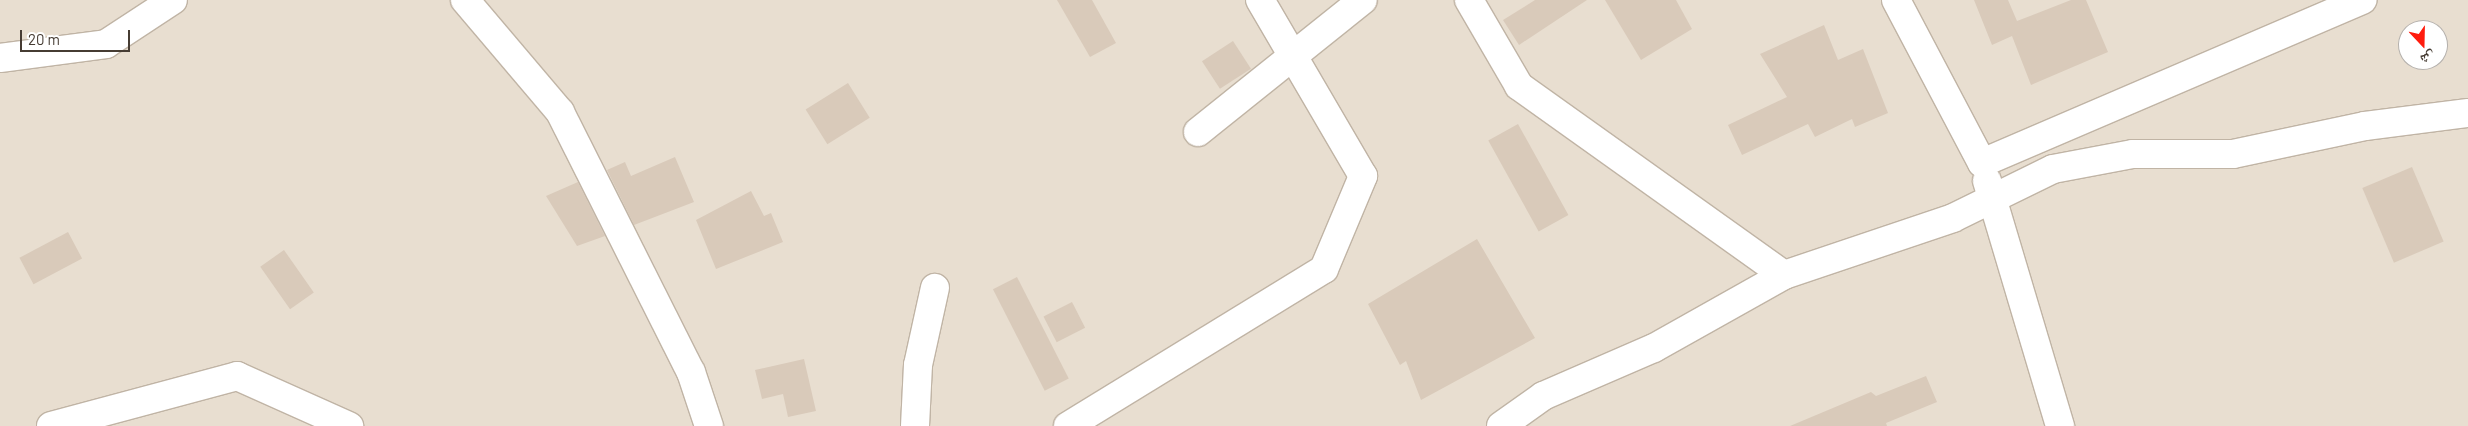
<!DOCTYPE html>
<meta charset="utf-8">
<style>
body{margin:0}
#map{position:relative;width:2468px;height:426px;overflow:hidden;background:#f3ede3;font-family:Barlow,"Noto Naskh Arabic",sans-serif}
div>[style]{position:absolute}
.residential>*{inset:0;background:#e8ded0}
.building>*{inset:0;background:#d9caba;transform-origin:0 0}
.roads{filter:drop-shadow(1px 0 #c0b4a5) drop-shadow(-1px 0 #c0b4a5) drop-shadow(0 1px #c0b4a5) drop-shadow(0 -1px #c0b4a5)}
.minor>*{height:28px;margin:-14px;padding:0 14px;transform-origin:14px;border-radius:14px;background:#fff}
span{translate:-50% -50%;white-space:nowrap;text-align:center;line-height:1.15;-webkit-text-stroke:4.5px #fff;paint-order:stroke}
.north{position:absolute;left:2398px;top:20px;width:50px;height:50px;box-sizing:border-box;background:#fff;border:1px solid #b5b1ad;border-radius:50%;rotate:159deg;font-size:14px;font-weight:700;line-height:20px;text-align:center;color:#463c33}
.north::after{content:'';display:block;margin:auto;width:18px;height:22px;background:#ff1c0e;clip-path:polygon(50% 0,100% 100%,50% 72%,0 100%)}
.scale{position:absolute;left:20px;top:30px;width:110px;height:22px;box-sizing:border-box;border:2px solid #463c33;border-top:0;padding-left:6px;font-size:15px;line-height:18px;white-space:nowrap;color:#463c33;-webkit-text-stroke:4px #fff;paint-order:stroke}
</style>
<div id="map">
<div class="residential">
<i style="clip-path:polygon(evenodd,0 0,2468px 0,2468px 426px,0 426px,0 0,2408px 30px,2438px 30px,2438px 60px,2408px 60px,2408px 30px)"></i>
</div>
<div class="building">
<i style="clip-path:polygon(1057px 0,1092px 0,1116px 43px,1090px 57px)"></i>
<i style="clip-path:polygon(1535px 0,1587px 0,1519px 45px,1503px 20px)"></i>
<i style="clip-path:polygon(1605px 0,1676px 0,1692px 29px,1641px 60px)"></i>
<i style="clip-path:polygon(1974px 0,2008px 0,2017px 21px,2071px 0,2086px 0,2108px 52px,2031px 85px,2012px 36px,1992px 45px)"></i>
<i style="clip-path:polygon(1824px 25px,1838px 60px,1863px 49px,1888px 113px,1855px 127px,1852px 119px,1815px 137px,1808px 124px,1742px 155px,1728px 125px,1787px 97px,1760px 54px)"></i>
<i style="left:1233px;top:41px;width:33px;height:37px;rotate:57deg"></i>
<i style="left:848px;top:83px;width:41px;height:50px;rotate:58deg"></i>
<i style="left:1518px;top:124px;width:104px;height:34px;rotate:61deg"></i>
<i style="clip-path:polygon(675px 157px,694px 202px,634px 225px,607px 170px,625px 162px,631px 176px)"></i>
<i style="left:2412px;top:167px;width:81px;height:54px;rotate:67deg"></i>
<i style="clip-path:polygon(578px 182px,605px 236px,577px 246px,546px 196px)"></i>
<i style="clip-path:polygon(751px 191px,764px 216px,771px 213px,783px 242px,716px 269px,696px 220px)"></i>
<i style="left:68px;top:232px;width:30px;height:55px;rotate:62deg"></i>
<i style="clip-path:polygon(1477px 239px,1535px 338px,1421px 400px,1406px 361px,1400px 365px,1368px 304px)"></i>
<i style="left:284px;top:250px;width:52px;height:29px;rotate:55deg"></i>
<i style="left:1017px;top:277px;width:114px;height:27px;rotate:63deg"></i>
<i style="left:1072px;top:302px;width:29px;height:32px;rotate:63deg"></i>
<i style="clip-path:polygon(804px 359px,816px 411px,788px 417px,783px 394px,762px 399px,755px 370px)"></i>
<i style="clip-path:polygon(1926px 376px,1937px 402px,1886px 423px,1887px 426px,1790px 426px,1871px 392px,1876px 396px)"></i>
</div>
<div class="roads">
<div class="minor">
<i style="left:465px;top:0;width:147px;rotate:49.7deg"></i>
<i style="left:560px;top:112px;width:291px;rotate:63.3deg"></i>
<i style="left:691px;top:372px;width:57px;rotate:71.6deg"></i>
<i style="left:1469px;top:0;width:99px;rotate:59.8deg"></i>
<i style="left:1519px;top:86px;width:325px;rotate:35.5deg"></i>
<i style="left:1896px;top:0;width:184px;rotate:62.2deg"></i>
<i style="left:1982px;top:163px;width:414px;rotate:-23.2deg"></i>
<i style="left:0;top:58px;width:107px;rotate:-7.5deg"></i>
<i style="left:106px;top:44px;width:80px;rotate:-33.3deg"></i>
<i style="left:1198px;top:132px;width:211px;rotate:-38.7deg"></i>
<i style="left:1987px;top:181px;width:256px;rotate:73.4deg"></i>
<i style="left:51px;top:426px;width:193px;rotate:-15deg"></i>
<i style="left:237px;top:376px;width:123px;rotate:24.1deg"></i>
<i style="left:915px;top:426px;width:61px;rotate:-87.2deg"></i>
<i style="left:918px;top:365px;width:79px;rotate:-77.6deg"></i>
<i style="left:1068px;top:426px;width:300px;rotate:-31.5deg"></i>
<i style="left:1324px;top:269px;width:101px;rotate:-67.2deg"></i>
<i style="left:1363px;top:176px;width:204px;rotate:-120.3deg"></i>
<i style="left:1501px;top:426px;width:52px;rotate:-35.5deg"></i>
<i style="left:1543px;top:396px;width:121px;rotate:-23.4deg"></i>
<i style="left:1654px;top:348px;width:149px;rotate:-29.3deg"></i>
<i style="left:1784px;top:275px;width:178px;rotate:-18.6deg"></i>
<i style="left:1953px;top:218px;width:111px;rotate:-26.1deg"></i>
<i style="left:2053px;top:169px;width:81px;rotate:-10.6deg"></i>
<i style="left:2133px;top:154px;width:100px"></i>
<i style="left:2233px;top:154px;width:135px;rotate:-12deg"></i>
<i style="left:2365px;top:126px;width:104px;rotate:-7.2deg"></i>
</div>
</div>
<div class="north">ش</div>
<div class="scale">20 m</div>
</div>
